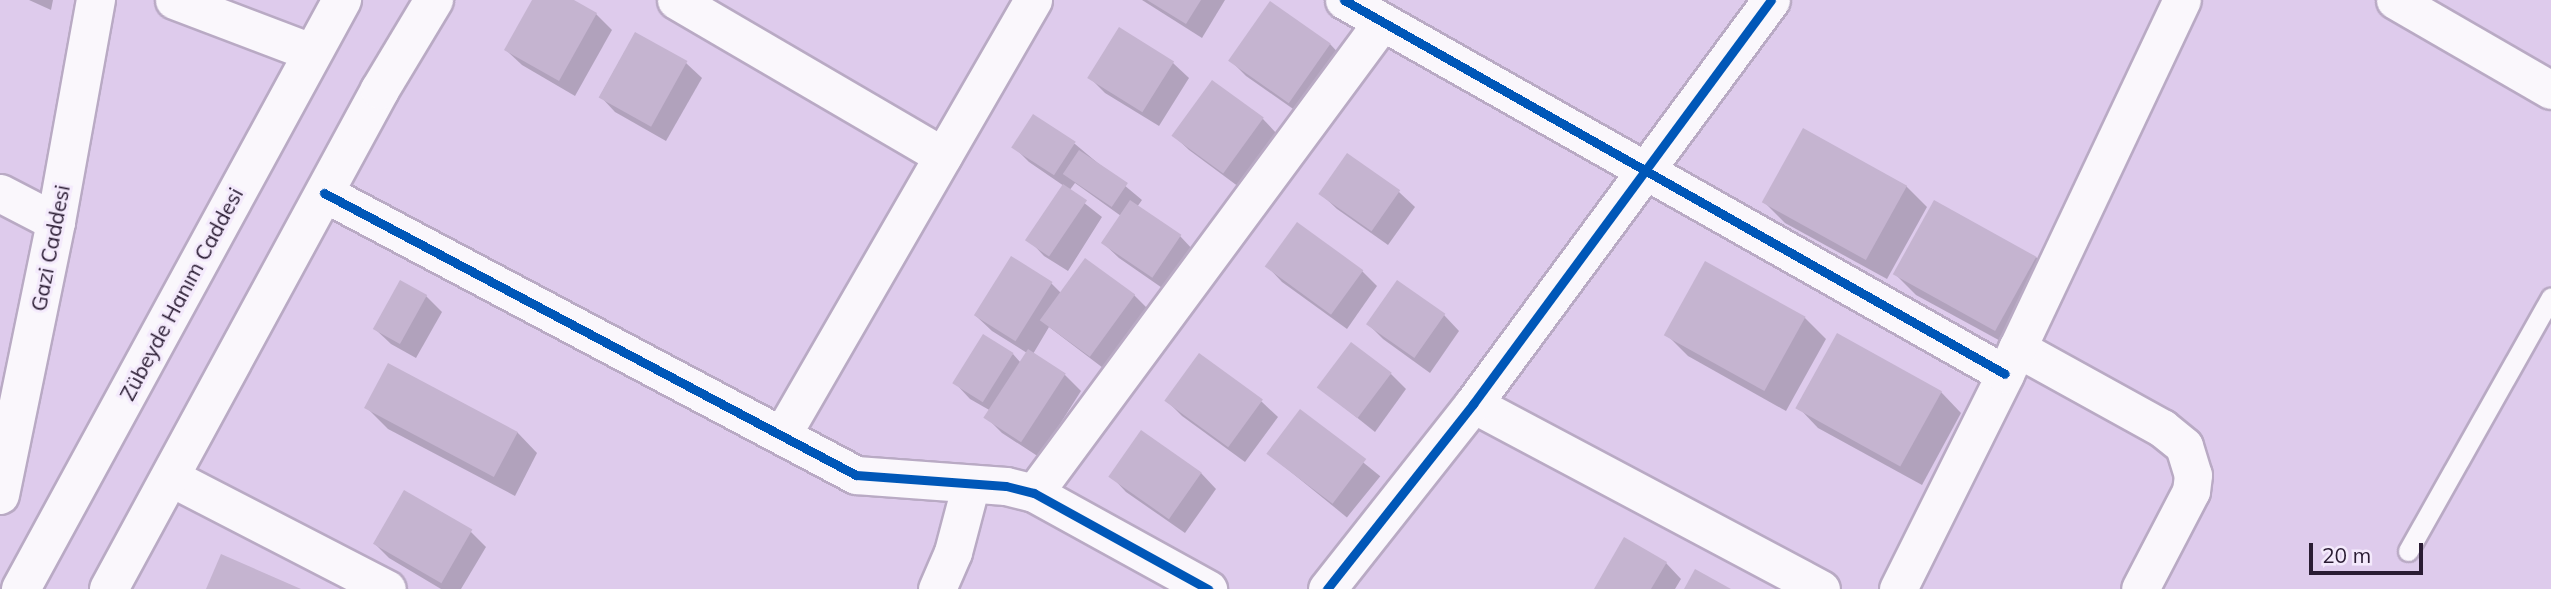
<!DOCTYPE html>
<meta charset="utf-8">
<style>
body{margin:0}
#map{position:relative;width:2551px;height:589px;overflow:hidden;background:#decbec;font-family:Mulish,sans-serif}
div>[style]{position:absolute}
.shadow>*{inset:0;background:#0003;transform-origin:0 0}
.building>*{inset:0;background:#c5b4d0;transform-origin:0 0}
.roads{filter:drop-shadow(2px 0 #b9aac4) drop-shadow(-2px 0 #b9aac4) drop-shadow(0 2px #b9aac4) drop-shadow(0 -2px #b9aac4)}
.lane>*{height:19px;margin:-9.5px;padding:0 9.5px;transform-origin:9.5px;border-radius:9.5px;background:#faf7fc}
.street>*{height:37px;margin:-18.5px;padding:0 18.5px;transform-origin:18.5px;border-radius:18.5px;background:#faf7fc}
.secondary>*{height:38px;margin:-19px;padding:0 19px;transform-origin:19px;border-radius:19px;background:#faf7fc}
.primary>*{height:38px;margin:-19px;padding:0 19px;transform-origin:19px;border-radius:19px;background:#faf7fc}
.cycleway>*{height:9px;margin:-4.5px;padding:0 4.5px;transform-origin:4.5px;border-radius:4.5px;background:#0057b8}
span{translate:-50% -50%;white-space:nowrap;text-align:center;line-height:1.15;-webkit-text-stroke:6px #f4eafc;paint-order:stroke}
.street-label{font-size:21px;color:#2a1c33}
.scale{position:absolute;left:2309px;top:543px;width:114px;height:32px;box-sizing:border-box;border:4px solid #2a1c33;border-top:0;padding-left:9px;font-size:21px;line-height:24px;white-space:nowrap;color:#2a1c33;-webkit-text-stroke:5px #f4eafc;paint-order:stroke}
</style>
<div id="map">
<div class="shadow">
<i style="clip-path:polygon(29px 0,53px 0,51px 10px)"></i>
<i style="clip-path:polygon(534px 0,570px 0,596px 14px,612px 30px,575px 96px,522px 65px,506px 50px)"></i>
<i style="clip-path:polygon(1142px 0,1225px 0,1202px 38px)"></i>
<i style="clip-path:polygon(1270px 3px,1330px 44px,1345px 60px,1306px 118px,1246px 76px,1231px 61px)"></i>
<i style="clip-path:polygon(1119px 30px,1173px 63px,1189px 78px,1159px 126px,1105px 93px,1090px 78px)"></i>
<i style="clip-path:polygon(635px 34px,686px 63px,702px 78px,666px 141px,615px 112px,600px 96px)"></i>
<i style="clip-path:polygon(1263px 119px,1278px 135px,1239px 187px,1189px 150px,1173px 135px)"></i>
<i style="clip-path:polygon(1804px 130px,1906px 186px,1927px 207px,1887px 279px,1785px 223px,1764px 202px)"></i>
<i style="clip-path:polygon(1075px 144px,1142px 200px,1137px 207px,1180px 236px,1195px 252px,1168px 292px,1119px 258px,1103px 243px,1121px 216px,1075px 183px,1069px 191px,1102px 217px,1068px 271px,1044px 256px,1029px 240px,1064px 186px,1029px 162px,1014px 147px)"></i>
<i style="clip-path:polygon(1348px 156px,1399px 192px,1415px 207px,1388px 245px,1337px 209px,1321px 194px)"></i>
<i style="clip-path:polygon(2036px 257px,2056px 278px,2017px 350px,1916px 295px,1895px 274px)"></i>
<i style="clip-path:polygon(1706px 263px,1805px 318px,1826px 339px,1786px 411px,1688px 356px,1667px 335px)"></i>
<i style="clip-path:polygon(1267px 266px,1362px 271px,1377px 286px,1347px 329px,1282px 282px)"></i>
<i style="clip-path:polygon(1051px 283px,1062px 294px,1134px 295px,1149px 310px,1107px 371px,1049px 327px,1033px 354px,1065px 375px,1081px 391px,1039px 457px,1002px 433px,987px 418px,991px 411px,970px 399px,955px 383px,1013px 354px,1021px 363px,1027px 353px,992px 331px,976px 316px)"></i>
<i style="clip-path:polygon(426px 296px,442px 312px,416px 358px,391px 344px,375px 329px)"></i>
<i style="clip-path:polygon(1444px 315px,1459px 331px,1430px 373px,1383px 339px,1368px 324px)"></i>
<i style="clip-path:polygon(1200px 356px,1262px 402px,1278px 417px,1245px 462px,1182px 416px,1167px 401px)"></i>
<i style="clip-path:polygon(1391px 374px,1406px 389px,1375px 432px,1320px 388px)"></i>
<i style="clip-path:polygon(1941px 392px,1961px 413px,1922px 485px,1818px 428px,1798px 407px)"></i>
<i style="clip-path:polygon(367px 408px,517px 432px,537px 453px,515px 496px,388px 429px)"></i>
<i style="left:1301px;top:412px;width:102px;height:53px;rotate:39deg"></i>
<i style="clip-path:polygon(1201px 473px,1216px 489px,1185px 533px,1126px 492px,1111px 476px)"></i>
<i style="clip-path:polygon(471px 532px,486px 547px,461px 589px,441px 589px,389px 558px,374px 543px)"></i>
<i style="clip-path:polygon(1666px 563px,1681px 579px,1675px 589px,1596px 589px)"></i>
</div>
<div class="building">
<i style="clip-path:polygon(532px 0,574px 0,597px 13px,559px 81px,504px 50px)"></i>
<i style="clip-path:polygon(1147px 0,1201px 0,1186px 24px)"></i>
<i style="left:1270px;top:1px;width:74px;height:73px;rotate:35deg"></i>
<i style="left:1119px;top:27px;width:65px;height:60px;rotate:32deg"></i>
<i style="left:635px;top:32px;width:60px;height:75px;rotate:29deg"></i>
<i style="left:1212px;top:80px;width:64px;height:69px;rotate:36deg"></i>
<i style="left:1033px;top:114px;width:51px;height:40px;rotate:33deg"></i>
<i style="left:1803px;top:128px;width:119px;height:85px;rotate:29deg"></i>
<i style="left:1079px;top:150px;width:59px;height:29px;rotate:34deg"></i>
<i style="left:1347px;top:153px;width:65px;height:50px;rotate:35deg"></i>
<i style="left:1063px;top:184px;width:29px;height:68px;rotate:34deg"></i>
<i style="left:1130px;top:200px;width:62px;height:52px;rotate:34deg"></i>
<i style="left:1934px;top:200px;width:117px;height:85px;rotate:29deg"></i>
<i style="left:1297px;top:222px;width:82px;height:55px;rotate:36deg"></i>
<i style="left:1011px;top:256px;width:49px;height:70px;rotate:32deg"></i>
<i style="left:1085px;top:258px;width:62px;height:77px;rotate:36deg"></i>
<i style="left:1705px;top:261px;width:115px;height:85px;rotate:29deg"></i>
<i style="left:400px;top:280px;width:31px;height:56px;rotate:29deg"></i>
<i style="left:1397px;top:280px;width:59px;height:54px;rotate:35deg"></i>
<i style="left:1837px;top:333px;width:120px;height:86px;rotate:29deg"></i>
<i style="left:983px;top:334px;width:36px;height:58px;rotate:32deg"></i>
<i style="left:1351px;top:342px;width:51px;height:57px;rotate:37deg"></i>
<i style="left:1028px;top:349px;width:45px;height:82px;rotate:33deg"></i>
<i style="left:1199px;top:353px;width:79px;height:59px;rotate:36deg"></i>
<i style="left:388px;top:363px;width:147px;height:51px;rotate:28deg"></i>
<i style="left:1300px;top:409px;width:83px;height:56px;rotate:37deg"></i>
<i style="left:1141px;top:430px;width:74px;height:57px;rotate:35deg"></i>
<i style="left:404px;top:490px;width:79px;height:62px;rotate:30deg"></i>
<i style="clip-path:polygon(1624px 537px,1667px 562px,1651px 589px,1594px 589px)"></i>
<i style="clip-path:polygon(221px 554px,301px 589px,206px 589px)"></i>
<i style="clip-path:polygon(1695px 569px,1731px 589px,1684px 589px)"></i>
</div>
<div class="roads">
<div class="lane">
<i style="left:2408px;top:551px;width:291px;rotate:-60.6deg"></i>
</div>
<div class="street">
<i style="left:174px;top:0;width:147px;rotate:20.8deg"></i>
<i style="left:676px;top:0;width:309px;rotate:30.3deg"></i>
<i style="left:1344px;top:0;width:759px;rotate:29.5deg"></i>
<i style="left:2395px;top:0;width:180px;rotate:30deg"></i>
<i style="left:0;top:193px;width:63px;rotate:27.4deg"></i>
<i style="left:324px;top:193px;width:602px;rotate:27.93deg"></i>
<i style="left:856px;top:475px;width:150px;rotate:4.2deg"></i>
<i style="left:1006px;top:486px;width:29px;rotate:14deg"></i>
<i style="left:1034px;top:493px;width:199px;rotate:28.9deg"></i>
<i style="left:2017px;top:348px;width:166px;rotate:28.9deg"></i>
<i style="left:2162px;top:428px;width:28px;rotate:39deg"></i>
<i style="left:2184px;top:446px;width:30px;rotate:73deg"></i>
<i style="left:2193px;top:475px;width:16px;rotate:97deg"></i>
<i style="left:2191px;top:491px;width:110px;rotate:117.5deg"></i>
<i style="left:1473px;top:404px;width:394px;rotate:28deg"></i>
<i style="left:783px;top:433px;width:500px;rotate:-60deg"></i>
<i style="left:170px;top:477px;width:244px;rotate:27.3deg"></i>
<i style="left:1034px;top:493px;width:586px;rotate:-53.54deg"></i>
<i style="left:937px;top:589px;width:40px;rotate:-66.6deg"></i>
<i style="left:953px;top:552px;width:70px;rotate:-75.2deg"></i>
<i style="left:1327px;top:589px;width:236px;rotate:-51.7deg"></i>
<i style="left:1473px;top:404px;width:502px;rotate:-53.59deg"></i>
<i style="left:1898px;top:589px;width:240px;rotate:-63.5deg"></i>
<i style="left:2005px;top:374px;width:414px;rotate:-64.7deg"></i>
</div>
<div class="secondary">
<i style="left:0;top:495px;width:279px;rotate:-78.4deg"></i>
<i style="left:56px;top:222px;width:226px;rotate:-79.8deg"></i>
</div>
<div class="primary">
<i style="left:21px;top:589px;width:671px;rotate:-61.41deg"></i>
<i style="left:109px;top:589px;width:568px;rotate:-61.49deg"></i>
<i style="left:380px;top:90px;width:105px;rotate:-59deg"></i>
</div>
</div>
<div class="cycleway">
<i style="left:1344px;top:0;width:759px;rotate:29.5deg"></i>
<i style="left:324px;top:193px;width:602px;rotate:27.93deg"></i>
<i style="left:856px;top:475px;width:150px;rotate:4.2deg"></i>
<i style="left:1006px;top:486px;width:29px;rotate:14deg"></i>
<i style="left:1034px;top:493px;width:199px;rotate:28.9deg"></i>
<i style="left:1327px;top:589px;width:236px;rotate:-51.7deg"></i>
<i style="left:1473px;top:404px;width:502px;rotate:-53.59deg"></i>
</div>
<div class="street-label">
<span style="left:50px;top:248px;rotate:-79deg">Gazi Caddesi</span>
<span style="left:181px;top:294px;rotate:-62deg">Zübeyde Hanım Caddesi</span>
</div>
<div class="scale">20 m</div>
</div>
